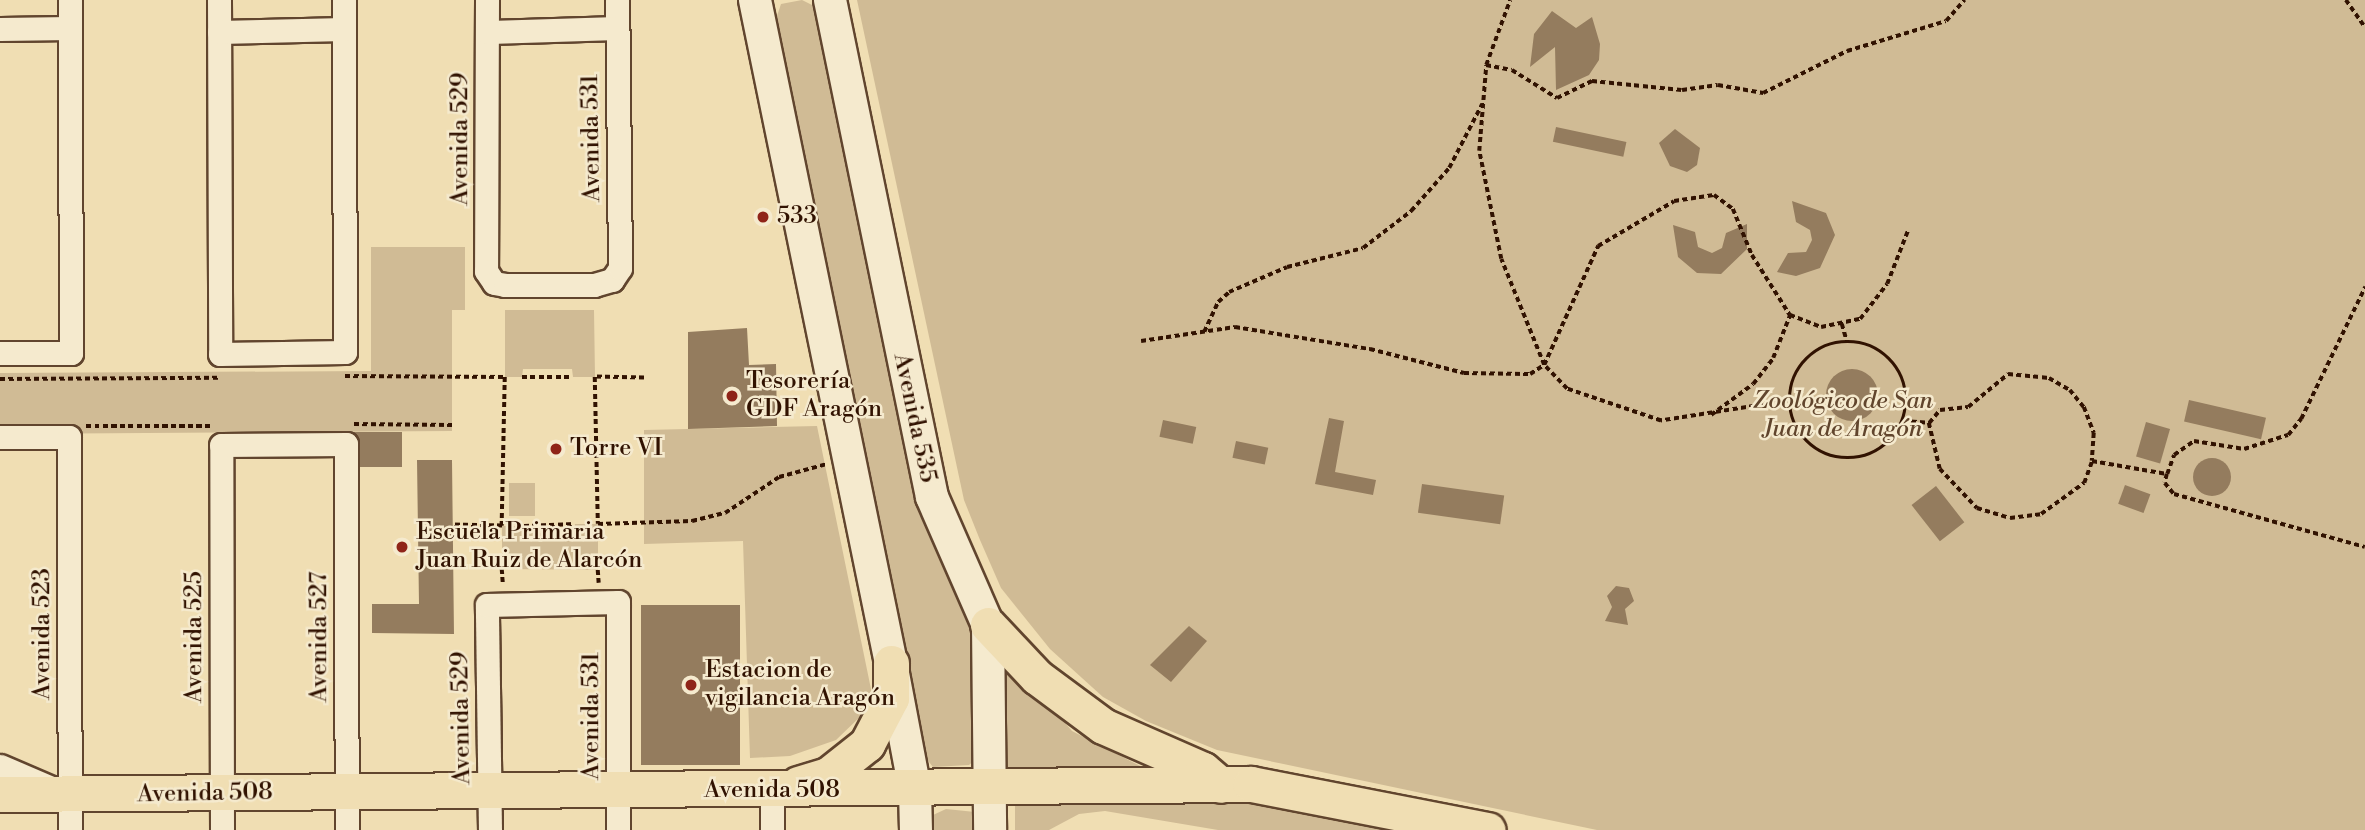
<!DOCTYPE html>
<meta charset="utf-8">
<style>
body{margin:0}
#map{position:relative;width:2365px;height:830px;overflow:hidden;background:#f0deb3;font-family:"Libre Bodoni",serif}
div>[style]{position:absolute}
.green>*{inset:0;background:#d0bb95;transform-origin:0 0}
.building>*{inset:0;background:#947c5e;transform-origin:0 0}
.round{border-radius:50%}
.path>*{height:3.5px;margin-top:-1.75px;transform-origin:0;background:repeating-linear-gradient(90deg,#311201 0 5px,transparent 0 8.5px)}
.path>.ring{margin:-1.75px;padding:0;box-sizing:content-box;background:none;border:3.5px solid #311201;border-radius:50%}
.roads{filter:drop-shadow(2px 0 #61452e) drop-shadow(-2px 0 #61452e) drop-shadow(0 2px #61452e) drop-shadow(0 -2px #61452e)}
.street>*{height:23px;margin:-11.5px;padding:0 11.5px;transform-origin:11.5px;border-radius:11.5px;background:#f5eace}
.secondary>*{height:32px;margin:-16px;padding:0 16px;transform-origin:16px;border-radius:16px;background:#f5eace}
.primary>*{height:35px;margin:-17.5px;padding:0 17.5px;transform-origin:17.5px;border-radius:17.5px;background:#f0deb3}
.dots>*{width:19px;height:19px;translate:-50% -50%;box-sizing:border-box;border:4px solid #f5eace;border-radius:50%}
span{translate:-50% -50%;white-space:nowrap;text-align:center;line-height:1.15;-webkit-text-stroke:5px #f5eace;paint-order:stroke}
.street-label{font-size:24px;color:#311201}
.poi-label{font-size:24px;color:#311201}
.left{translate:0 -50%;text-align:left}
.park-label{font-size:24px;color:#61452d;font-style:italic}
</style>
<div id="map">
<div class="green">
<i style="clip-path:polygon(802px 0,818px 8px,972px 607px,976px 759px,969px 765px,933px 767px,925px 757px,772px 31px,781px 4px)"></i>
<i style="clip-path:polygon(857px 0,2365px 0,2365px 830px,1597px 830px,1217px 750px,1146px 721px,1103px 697px,1050px 649px,1001px 588px,980px 540px,964px 500px)"></i>
<i style="clip-path:polygon(371px 247px,465px 247px,465px 310px,452px 310px,452px 431px,0 434px,0 373px,371px 371px)"></i>
<i style="clip-path:polygon(505px 310px,594px 310px,595px 377px,573px 377px,572px 369px,523px 369px,522px 377px,505px 377px)"></i>
<i style="clip-path:polygon(817px 426px,872px 694px,865px 712px,836px 740px,790px 756px,750px 758px,743px 541px,644px 544px,644px 430px)"></i>
<i style="left:535px;top:483px;width:33px;height:26px;rotate:90deg"></i>
<i style="clip-path:polygon(575px 524px,598px 524px,598px 570px,502px 569px,502px 526px,524px 526px,525px 533px,574px 533px)"></i>
<i style="clip-path:polygon(1003px 650px,1072px 731px,1146px 769px,1005px 773px)"></i>
<i style="clip-path:polygon(1282px 803px,1423px 830px,1218px 830px,1105px 811px,1079px 814px,1049px 830px,1015px 830px,1015px 804px)"></i>
<i style="clip-path:polygon(946px 809px,975px 812px,979px 830px,930px 830px,933px 815px)"></i>
</div>
<div class="building">
<i style="clip-path:polygon(1552px 11px,1576px 28px,1592px 17px,1600px 44px,1599px 60px,1589px 75px,1556px 90px,1555px 47px,1530px 67px,1534px 34px)"></i>
<i style="left:1556px;top:127px;width:72px;height:15px;rotate:12deg"></i>
<i style="clip-path:polygon(1675px 129px,1700px 148px,1697px 165px,1687px 172px,1670px 166px,1659px 143px)"></i>
<i style="clip-path:polygon(1792px 201px,1826px 213px,1835px 235px,1820px 268px,1796px 276px,1777px 272px,1788px 253px,1806px 252px,1812px 240px,1810px 230px,1796px 222px)"></i>
<i style="clip-path:polygon(1747px 224px,1747px 249px,1721px 274px,1697px 273px,1678px 257px,1673px 225px,1695px 232px,1698px 247px,1712px 253px,1722px 248px,1726px 233px)"></i>
<i style="clip-path:polygon(747px 328px,749px 365px,776px 364px,777px 426px,688px 429px,688px 332px)"></i>
<i class="round" style="left:1826px;top:369px;width:52px;height:52px"></i>
<i style="left:2189px;top:400px;width:79px;height:22px;rotate:13deg"></i>
<i style="clip-path:polygon(1329px 418px,1344px 421px,1335px 472px,1376px 480px,1373px 495px,1315px 484px)"></i>
<i style="left:1163px;top:420px;width:34px;height:17px;rotate:12deg"></i>
<i style="left:2146px;top:422px;width:25px;height:36px;rotate:16deg"></i>
<i style="clip-path:polygon(353px 432px,402px 432px,402px 467px,360px 467px,360px 443px)"></i>
<i style="left:1236px;top:441px;width:33px;height:17px;rotate:12deg"></i>
<i class="round" style="left:2193px;top:458px;width:38px;height:38px"></i>
<i style="clip-path:polygon(417px 460px,452px 460px,454px 634px,372px 633px,372px 604px,419px 604px)"></i>
<i style="left:1422px;top:484px;width:83px;height:29px;rotate:8deg"></i>
<i style="left:2125px;top:485px;width:27px;height:20px;rotate:20deg"></i>
<i style="left:1936px;top:486px;width:46px;height:31px;rotate:52deg"></i>
<i style="clip-path:polygon(1616px 586px,1629px 588px,1634px 601px,1625px 609px,1628px 625px,1605px 621px,1612px 607px,1607px 596px)"></i>
<i style="left:641px;top:605px;width:99px;height:160px"></i>
<i style="clip-path:polygon(1189px 626px,1207px 641px,1171px 682px,1150px 665px)"></i>
</div>
<div class="path">
<i style="left:2346px;top:0;width:33px;rotate:55deg"></i>
<i style="left:1486px;top:65px;width:26px;rotate:11deg"></i>
<i style="left:1512px;top:70px;width:53px;rotate:31.9deg"></i>
<i style="left:1557px;top:98px;width:39px;rotate:-26deg"></i>
<i style="left:1592px;top:81px;width:90px;rotate:5.7deg"></i>
<i style="left:1682px;top:90px;width:36px;rotate:-8deg"></i>
<i style="left:1718px;top:85px;width:46px;rotate:10.1deg"></i>
<i style="left:1763px;top:93px;width:94px;rotate:-26.6deg"></i>
<i style="left:1847px;top:51px;width:103px;rotate:-16.9deg"></i>
<i style="left:1946px;top:21px;width:28px;rotate:-49deg"></i>
<i style="left:1842px;top:324px;width:19px;rotate:74deg"></i>
<i style="left:1204px;top:332px;width:33px;rotate:-65deg"></i>
<i style="left:1218px;top:302px;width:15px;rotate:-42deg"></i>
<i style="left:1229px;top:292px;width:63px;rotate:-23.3deg"></i>
<i style="left:1287px;top:267px;width:78px;rotate:-14deg"></i>
<i style="left:1363px;top:248px;width:61px;rotate:-37.6deg"></i>
<i style="left:1411px;top:211px;width:57px;rotate:-48.5deg"></i>
<i style="left:1449px;top:168px;width:72px;rotate:-62.7deg"></i>
<i style="left:1141px;top:341px;width:95px;rotate:-8.5deg"></i>
<i style="left:1235px;top:327px;width:137px;rotate:9.3deg"></i>
<i style="left:1370px;top:349px;width:97px;rotate:14.3deg"></i>
<i style="left:1464px;top:373px;width:66px;rotate:0.9deg"></i>
<i style="left:1530px;top:374px;width:17px;rotate:-33deg"></i>
<i style="left:1544px;top:365px;width:114px;rotate:-112.1deg"></i>
<i style="left:1501px;top:259px;width:110px;rotate:-101.5deg"></i>
<i style="left:1479px;top:151px;width:86px;rotate:-85.3deg"></i>
<i style="left:1486px;top:65px;width:69px;rotate:-69.7deg"></i>
<i class="ring" style="left:1790px;top:342px;width:112.5px;height:112.5px"></i>
<i style="left:345px;top:376px;width:160px;rotate:0.4deg"></i>
<i style="left:505px;top:377px;width:149px;rotate:91.2deg"></i>
<i style="left:502px;top:526px;width:50px;rotate:-178.9deg"></i>
<i style="left:522px;top:377px;width:51px"></i>
<i style="left:644px;top:378px;width:49px;rotate:-178.8deg"></i>
<i style="left:595px;top:377px;width:147px;rotate:88.8deg"></i>
<i style="left:598px;top:524px;width:94px;rotate:-1.8deg"></i>
<i style="left:692px;top:521px;width:34px;rotate:-14deg"></i>
<i style="left:725px;top:513px;width:65px;rotate:-33.7deg"></i>
<i style="left:779px;top:477px;width:50px;rotate:-15.2deg"></i>
<i style="left:0;top:379px;width:220px;rotate:-0.3deg"></i>
<i style="left:1788px;top:401px;width:129px;rotate:171.1deg"></i>
<i style="left:1661px;top:421px;width:99px;rotate:-161.2deg"></i>
<i style="left:1567px;top:389px;width:33px;rotate:-134deg"></i>
<i style="left:1544px;top:365px;width:131px;rotate:-65.6deg"></i>
<i style="left:1598px;top:246px;width:88px;rotate:-30.6deg"></i>
<i style="left:1674px;top:201px;width:40px;rotate:-8.5deg"></i>
<i style="left:1714px;top:195px;width:24px;rotate:36deg"></i>
<i style="left:1733px;top:209px;width:50px;rotate:67.6deg"></i>
<i style="left:1752px;top:255px;width:71px;rotate:57.7deg"></i>
<i style="left:1790px;top:315px;width:33px;rotate:21deg"></i>
<i style="left:1821px;top:327px;width:40px;rotate:-12deg"></i>
<i style="left:1860px;top:319px;width:44px;rotate:-52.4deg"></i>
<i style="left:1887px;top:284px;width:58px;rotate:-68.7deg"></i>
<i style="left:1711px;top:415px;width:52px;rotate:-36.4deg"></i>
<i style="left:1753px;top:384px;width:33px;rotate:-52deg"></i>
<i style="left:1773px;top:358px;width:46px;rotate:-68.4deg"></i>
<i style="left:1903px;top:421px;width:26px;rotate:4deg"></i>
<i style="left:1929px;top:423px;width:47px;rotate:76.6deg"></i>
<i style="left:1940px;top:469px;width:54px;rotate:46.5deg"></i>
<i style="left:1977px;top:508px;width:34px;rotate:17deg"></i>
<i style="left:2010px;top:518px;width:31px;rotate:-7deg"></i>
<i style="left:2041px;top:514px;width:53px;rotate:-35.8deg"></i>
<i style="left:2084px;top:483px;width:23px;rotate:-70deg"></i>
<i style="left:2092px;top:461px;width:76px;rotate:9.8deg"></i>
<i style="left:2167px;top:474px;width:20px;rotate:-70deg"></i>
<i style="left:2174px;top:455px;width:24px;rotate:-35deg"></i>
<i style="left:2194px;top:441px;width:51px;rotate:9.1deg"></i>
<i style="left:2244px;top:449px;width:46px;rotate:-17.7deg"></i>
<i style="left:2288px;top:435px;width:21px;rotate:-51deg"></i>
<i style="left:2301px;top:419px;width:147px;rotate:-64.1deg"></i>
<i style="left:1929px;top:423px;width:17px;rotate:-50deg"></i>
<i style="left:1940px;top:410px;width:28px;rotate:-6deg"></i>
<i style="left:1968px;top:407px;width:52px;rotate:-39.5deg"></i>
<i style="left:2008px;top:374px;width:41px;rotate:5.6deg"></i>
<i style="left:2049px;top:378px;width:24px;rotate:30deg"></i>
<i style="left:2070px;top:390px;width:22px;rotate:51deg"></i>
<i style="left:2084px;top:407px;width:28px;rotate:69deg"></i>
<i style="left:2094px;top:433px;width:28px;rotate:94deg"></i>
<i style="left:354px;top:424px;width:98px;rotate:0.6deg"></i>
<i style="left:86px;top:426px;width:125px"></i>
<i style="left:2167px;top:474px;width:9px;rotate:103deg"></i>
<i style="left:2165px;top:483px;width:14px;rotate:51deg"></i>
<i style="left:2174px;top:494px;width:198px;rotate:15.5deg"></i>
<i style="left:524px;top:526px;width:51px;rotate:-2.2deg"></i>
<i style="left:502px;top:569px;width:16px;rotate:86deg"></i>
<i style="left:598px;top:570px;width:13px;rotate:86deg"></i>
</div>
<div class="roads">
<div class="street">
<i style="left:219px;top:0;width:354px;rotate:89.8deg"></i>
<i style="left:220px;top:354px;width:125px;rotate:-0.9deg"></i>
<i style="left:345px;top:352px;width:352px;rotate:-90.2deg"></i>
<i style="left:487px;top:0;width:271px;rotate:90.2deg"></i>
<i style="left:486px;top:271px;width:14px;rotate:56deg"></i>
<i style="left:494px;top:283px;width:11px;rotate:10deg"></i>
<i style="left:505px;top:285px;width:89px"></i>
<i style="left:594px;top:285px;width:19px;rotate:-16deg"></i>
<i style="left:612px;top:280px;width:14px;rotate:-56deg"></i>
<i style="left:620px;top:268px;width:268px;rotate:-90.6deg"></i>
<i style="left:0;top:29px;width:70px;rotate:-0.8deg"></i>
<i style="left:219px;top:32px;width:125px;rotate:-1.4deg"></i>
<i style="left:488px;top:32px;width:129px;rotate:-1.8deg"></i>
<i style="left:0;top:353px;width:71px"></i>
<i style="left:71px;top:353px;width:353px;rotate:-90.2deg"></i>
<i style="left:0;top:437px;width:69px"></i>
<i style="left:69px;top:437px;width:393px;rotate:89.9deg"></i>
<i style="left:772px;top:792px;width:38px;rotate:90deg"></i>
<i style="left:222px;top:830px;width:385px;rotate:-90.1deg"></i>
<i style="left:221px;top:445px;width:125px;rotate:-0.5deg"></i>
<i style="left:346px;top:444px;width:386px;rotate:89.9deg"></i>
<i style="left:490px;top:830px;width:225px;rotate:-90.8deg"></i>
<i style="left:487px;top:605px;width:131px;rotate:-1.3deg"></i>
<i style="left:618px;top:602px;width:228px;rotate:90deg"></i>
</div>
<div class="secondary">
<i style="left:755px;top:0;width:677px;rotate:78.41deg"></i>
<i style="left:891px;top:663px;width:129px;rotate:79.3deg"></i>
<i style="left:915px;top:790px;width:40px;rotate:88.6deg"></i>
<i style="left:830px;top:0;width:507px;rotate:78.4deg"></i>
<i style="left:932px;top:497px;width:140px;rotate:66.4deg"></i>
<i style="left:988px;top:625px;width:205px;rotate:89.4deg"></i>
<i style="left:0;top:771px;width:56px;rotate:23.3deg"></i>
</div>
<div class="primary">
<i style="left:988px;top:625px;width:71px;rotate:46.7deg"></i>
<i style="left:1037px;top:677px;width:82px;rotate:36.6deg"></i>
<i style="left:1103px;top:726px;width:109px;rotate:23.7deg"></i>
<i style="left:1203px;top:770px;width:23px;rotate:40deg"></i>
<i style="left:798px;top:784px;width:31px;rotate:-17deg"></i>
<i style="left:828px;top:775px;width:50px;rotate:-38.5deg"></i>
<i style="left:867px;top:744px;width:52px;rotate:-62.4deg"></i>
<i style="left:891px;top:698px;width:35px;rotate:-90deg"></i>
<i style="left:0;top:794px;width:1251px;rotate:-0.46deg"></i>
<i style="left:1251px;top:784px;width:241px;rotate:11deg"></i>
</div>
</div>
<div class="dots">
<i style="left:763px;top:217px;background:#8f2418"></i>
<i style="left:732px;top:396px;background:#8f2418"></i>
<i style="left:556px;top:449px;background:#8f2418"></i>
<i style="left:402px;top:547px;background:#8f2418"></i>
<i style="left:691px;top:685px;background:#8f2418"></i>
</div>
<div class="street-label">
<span style="left:592px;top:138px;rotate:-91deg">Avenida 531</span>
<span style="left:461px;top:139px;rotate:-90deg">Avenida 529</span>
<span style="left:914px;top:418px;rotate:78deg">Avenida 535</span>
<span style="left:43px;top:634px;rotate:-90deg">Avenida 523</span>
<span style="left:195px;top:637px;rotate:-90deg">Avenida 525</span>
<span style="left:320px;top:637px;rotate:-90deg">Avenida 527</span>
<span style="left:592px;top:716px;rotate:-90deg">Avenida 531</span>
<span style="left:462px;top:718px;rotate:-91deg">Avenida 529</span>
<span style="left:772px;top:791px">Avenida 508</span>
<span style="left:205px;top:794px;rotate:-1deg">Avenida 508</span>
</div>
<div class="poi-label">
<span class="left" style="left:777px;top:217px">533</span>
<span class="left" style="left:746px;top:396px">Tesorería<br>GDF Aragón</span>
<span class="left" style="left:570px;top:449px">Torre VI</span>
<span class="left" style="left:416px;top:547px">Escuela Primaria<br>Juan Ruiz de Alarcón</span>
<span class="left" style="left:705px;top:685px">Estacion de<br>vigilancia Aragón</span>
</div>
<div class="park-label">
<span style="left:1843px;top:416px">Zoológico de San<br>Juan de Aragón</span>
</div>
</div>
